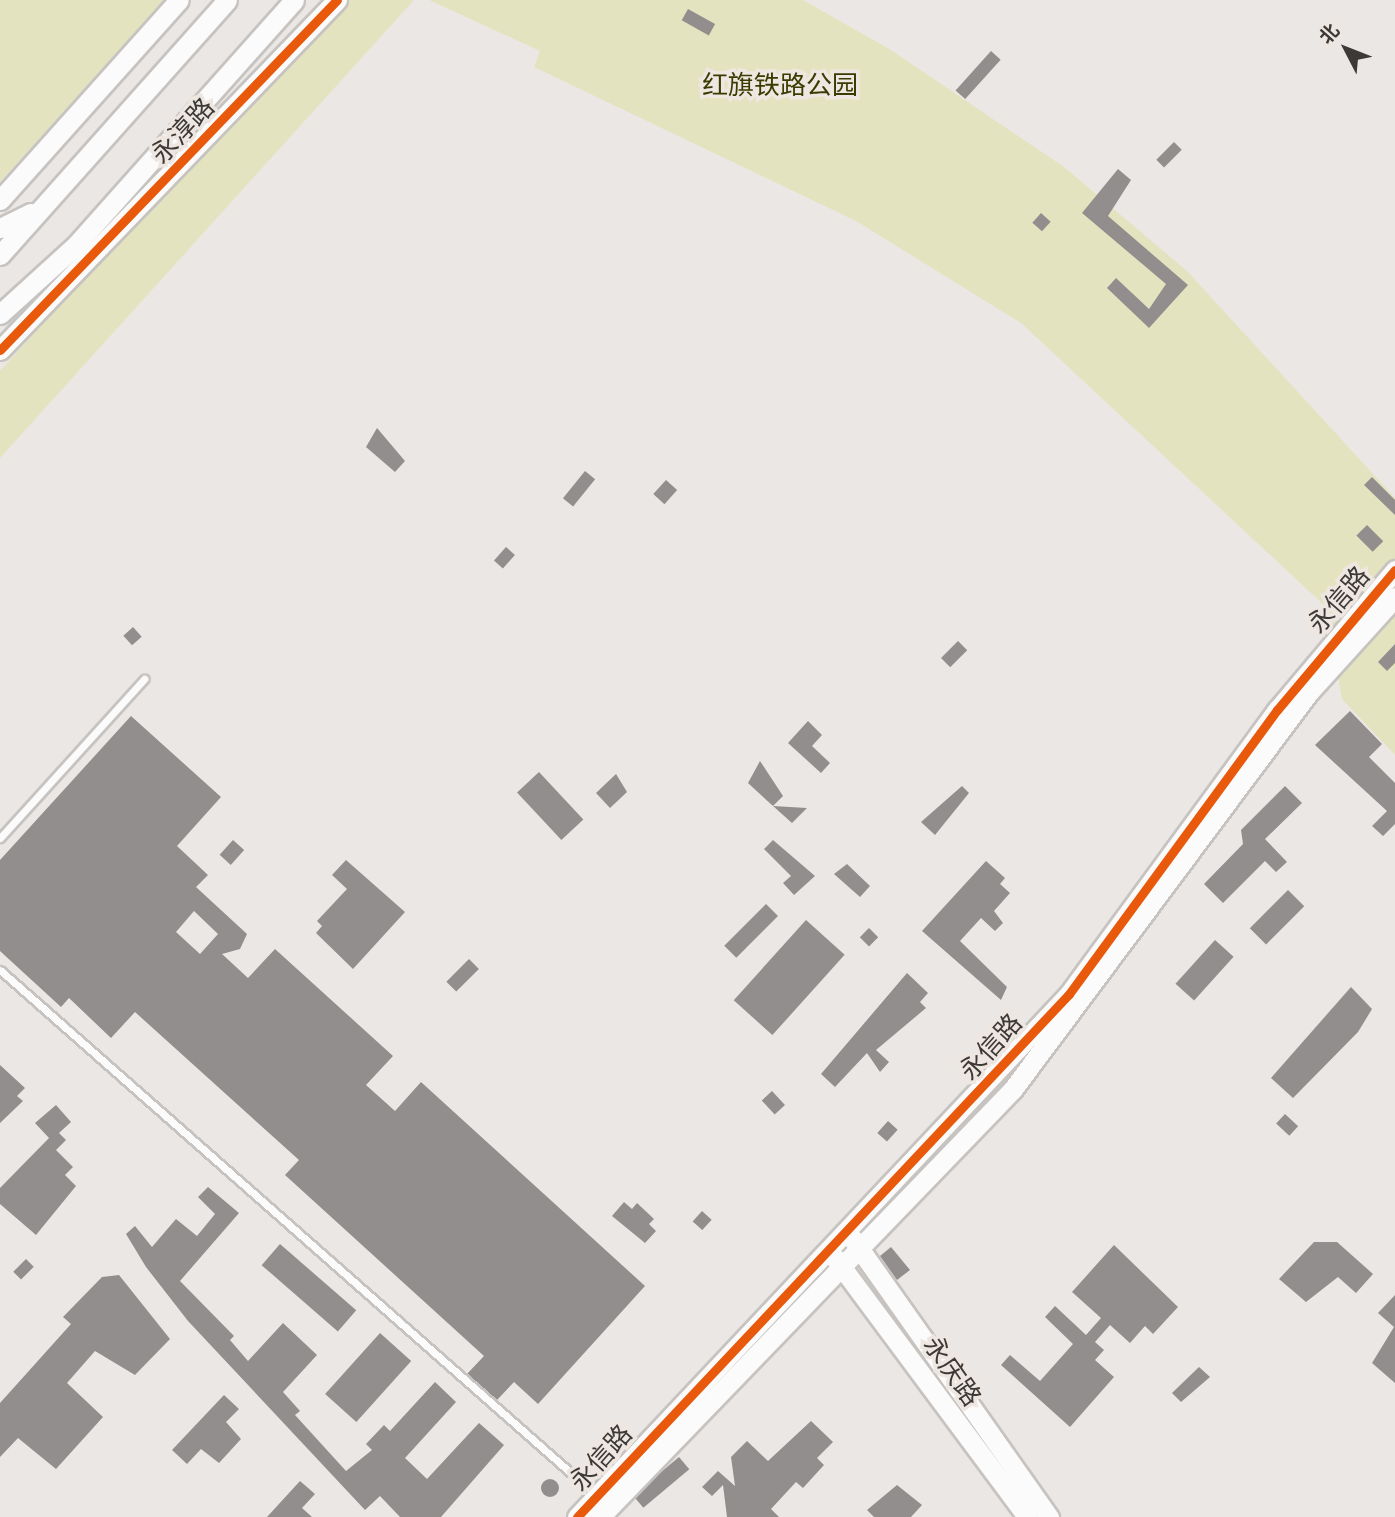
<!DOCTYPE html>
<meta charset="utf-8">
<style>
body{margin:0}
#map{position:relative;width:1395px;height:1517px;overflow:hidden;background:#ebe7e4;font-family:"Sofia Sans Condensed","Noto Sans SC",sans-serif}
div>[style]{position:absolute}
.green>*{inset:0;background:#e3e4bf}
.building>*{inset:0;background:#918e8d;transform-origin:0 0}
.round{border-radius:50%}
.roads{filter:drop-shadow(2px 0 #c6c3c0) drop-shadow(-2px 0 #c6c3c0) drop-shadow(0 2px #c6c3c0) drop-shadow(0 -2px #c6c3c0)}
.lane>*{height:7px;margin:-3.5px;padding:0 3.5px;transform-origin:3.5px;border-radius:3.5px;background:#fcfbfb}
.secondary>*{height:19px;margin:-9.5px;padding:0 9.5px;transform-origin:9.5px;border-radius:9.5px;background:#fcfbfb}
.cycleway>*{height:9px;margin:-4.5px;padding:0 4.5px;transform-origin:4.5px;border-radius:4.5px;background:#e8590c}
span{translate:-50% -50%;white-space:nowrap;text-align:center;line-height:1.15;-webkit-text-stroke:7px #eee7e1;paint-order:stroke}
.park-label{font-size:26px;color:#3a3b00}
.street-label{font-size:26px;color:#3c3936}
.north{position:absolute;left:1311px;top:14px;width:70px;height:70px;-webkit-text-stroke:5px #eee7e1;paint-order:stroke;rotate:312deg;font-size:19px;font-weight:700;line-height:28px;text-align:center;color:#3c3936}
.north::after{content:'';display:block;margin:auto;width:24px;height:32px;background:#3c3936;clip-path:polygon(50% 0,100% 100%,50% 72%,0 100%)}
</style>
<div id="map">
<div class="green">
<i style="clip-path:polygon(0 0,165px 0,0 182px)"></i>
<i style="clip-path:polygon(334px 0,414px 0,0 458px,0 371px)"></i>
<i style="clip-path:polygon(429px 0,803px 0,891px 50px,1064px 167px,1187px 271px,1395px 498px,1395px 755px,1342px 699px,1325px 606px,1021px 323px,856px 221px,534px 67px,540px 51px)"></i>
</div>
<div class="building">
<i style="left:688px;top:9px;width:31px;height:13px;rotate:29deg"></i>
<i style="left:991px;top:51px;width:13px;height:53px;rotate:42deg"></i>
<i style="left:1174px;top:142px;width:11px;height:25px;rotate:45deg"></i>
<i style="clip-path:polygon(1118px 169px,1131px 180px,1108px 216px,1188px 285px,1149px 328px,1107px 288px,1116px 278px,1149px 309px,1166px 284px,1082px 213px)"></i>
<i style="left:1041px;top:213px;width:13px;height:13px;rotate:42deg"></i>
<i style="clip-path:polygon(377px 428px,405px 461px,395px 472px,366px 447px)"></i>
<i style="left:585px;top:471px;width:13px;height:35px;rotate:39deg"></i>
<i style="clip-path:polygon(1372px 477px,1395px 500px,1395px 515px,1364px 485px)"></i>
<i style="left:666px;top:480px;width:15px;height:19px;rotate:42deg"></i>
<i style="left:1367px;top:525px;width:23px;height:15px;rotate:45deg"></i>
<i style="left:506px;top:547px;width:12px;height:18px;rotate:42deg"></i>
<i style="left:133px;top:627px;width:13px;height:13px;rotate:48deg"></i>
<i style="left:958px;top:641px;width:13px;height:24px;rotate:45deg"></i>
<i style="clip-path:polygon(1395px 644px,1395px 663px,1387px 671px,1378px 662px)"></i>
<i style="clip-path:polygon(1350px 711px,1382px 744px,1369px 757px,1395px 783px,1395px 824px,1383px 836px,1372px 826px,1387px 811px,1315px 745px)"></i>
<i style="clip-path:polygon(evenodd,131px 716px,221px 797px,177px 846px,208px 875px,196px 887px,247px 934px,240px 949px,222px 954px,248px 978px,275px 949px,393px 1056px,366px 1085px,395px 1111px,421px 1082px,645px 1286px,538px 1404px,514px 1382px,497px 1400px,467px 1374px,484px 1356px,285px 1175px,299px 1160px,135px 1012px,111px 1038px,69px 998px,61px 1007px,0 951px,0 860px,131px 716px,194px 911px,218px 934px,200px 954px,176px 932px,194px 911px)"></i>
<i style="clip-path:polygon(808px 721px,822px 735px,812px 746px,830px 763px,821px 773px,788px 743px)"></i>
<i style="clip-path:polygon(760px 761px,783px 796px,773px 806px,748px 783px)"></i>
<i style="left:539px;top:772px;width:65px;height:30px;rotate:47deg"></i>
<i style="clip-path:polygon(616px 774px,627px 792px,610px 808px,596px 793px)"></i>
<i style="clip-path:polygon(962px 786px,969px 793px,935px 835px,921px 822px)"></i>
<i style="clip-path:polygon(1285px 786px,1302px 803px,1265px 839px,1287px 862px,1276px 872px,1265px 861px,1223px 903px,1204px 884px,1243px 844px,1241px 830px)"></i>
<i style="clip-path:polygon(773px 806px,807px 808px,792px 823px)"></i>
<i style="left:233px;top:840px;width:15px;height:20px;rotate:42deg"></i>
<i style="clip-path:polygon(773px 840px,815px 876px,794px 895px,783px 883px,791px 876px,764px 849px)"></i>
<i style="clip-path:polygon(346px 860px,405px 912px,353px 969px,316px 933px,322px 926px,317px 921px,347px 889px,332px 875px)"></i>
<i style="clip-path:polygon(986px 861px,1005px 878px,1000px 884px,1010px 893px,994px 911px,1003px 923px,995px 931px,981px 918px,960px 941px,1007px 987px,1001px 1000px,922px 931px)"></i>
<i style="clip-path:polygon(847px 864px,870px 886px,860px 897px,834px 874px)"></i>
<i style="left:1288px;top:890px;width:23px;height:54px;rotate:45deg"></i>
<i style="left:766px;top:904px;width:17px;height:59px;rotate:45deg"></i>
<i style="left:806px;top:920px;width:52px;height:108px;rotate:42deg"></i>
<i style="left:869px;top:928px;width:13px;height:13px;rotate:45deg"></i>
<i style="left:1215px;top:940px;width:25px;height:59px;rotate:42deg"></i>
<i style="left:469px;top:959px;width:14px;height:32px;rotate:45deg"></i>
<i style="clip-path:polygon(907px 973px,928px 993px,920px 1002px,926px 1008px,876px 1050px,889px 1062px,880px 1072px,867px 1053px,835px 1087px,821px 1074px)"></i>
<i style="clip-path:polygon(1351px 987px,1372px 1009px,1358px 1032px,1293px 1098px,1271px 1078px)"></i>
<i style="clip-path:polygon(0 1065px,25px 1088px,17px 1096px,23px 1101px,0 1123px)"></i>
<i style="left:772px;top:1091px;width:19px;height:14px;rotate:47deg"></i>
<i style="clip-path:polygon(56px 1105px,71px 1122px,59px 1133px,66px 1140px,56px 1150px,73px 1167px,65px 1175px,76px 1186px,36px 1235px,0 1204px,0 1188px,49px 1138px,35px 1123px)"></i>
<i style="left:1285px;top:1114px;width:18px;height:13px;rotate:43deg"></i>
<i style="left:888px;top:1121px;width:13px;height:16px;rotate:42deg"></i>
<i style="clip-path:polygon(208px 1187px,239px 1213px,180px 1281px,234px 1336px,230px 1340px,248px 1361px,283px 1323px,317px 1355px,283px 1392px,300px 1411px,295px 1415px,346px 1471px,372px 1450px,366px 1444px,384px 1425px,390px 1431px,435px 1382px,456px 1402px,405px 1458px,427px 1479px,479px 1423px,504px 1445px,441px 1517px,400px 1517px,380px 1496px,365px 1510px,188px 1321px,146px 1267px,126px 1234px,135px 1226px,152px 1247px,176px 1219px,197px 1236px,215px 1214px,198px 1197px)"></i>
<i style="clip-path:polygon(624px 1202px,632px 1209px,637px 1203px,654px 1219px,649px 1224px,656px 1231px,645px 1243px,612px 1216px)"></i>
<i style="left:702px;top:1211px;width:13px;height:14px;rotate:42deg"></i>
<i style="clip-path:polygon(1314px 1242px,1337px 1242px,1373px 1274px,1356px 1293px,1338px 1277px,1306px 1302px,1279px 1279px)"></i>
<i style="left:280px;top:1244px;width:101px;height:28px;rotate:41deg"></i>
<i style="clip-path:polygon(1114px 1245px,1178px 1307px,1153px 1334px,1145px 1326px,1130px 1343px,1110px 1325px,1095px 1342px,1104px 1350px,1095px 1360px,1114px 1377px,1070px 1427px,1001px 1365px,1010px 1355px,1040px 1381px,1073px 1344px,1045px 1317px,1055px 1306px,1086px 1335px,1101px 1318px,1072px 1292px)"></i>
<i style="clip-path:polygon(891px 1247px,910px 1270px,897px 1280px,880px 1256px)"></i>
<i style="left:26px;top:1259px;width:11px;height:18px;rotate:45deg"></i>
<i style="clip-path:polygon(119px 1275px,170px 1339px,135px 1375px,95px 1351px,67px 1383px,103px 1417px,56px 1469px,18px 1438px,0 1457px,0 1403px,71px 1324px,63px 1317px,102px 1277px)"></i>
<i style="clip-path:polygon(1395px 1295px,1395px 1383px,1372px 1363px,1394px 1327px,1378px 1313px)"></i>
<i style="left:380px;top:1333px;width:42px;height:82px;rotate:42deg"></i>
<i style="clip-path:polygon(1199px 1367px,1210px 1377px,1181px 1402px,1172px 1393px)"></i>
<i style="clip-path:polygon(224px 1395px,239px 1409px,226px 1422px,241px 1439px,219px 1463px,201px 1449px,187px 1464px,172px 1450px)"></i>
<i style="clip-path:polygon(811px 1421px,833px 1442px,817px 1458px,824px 1465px,803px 1488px,796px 1482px,771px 1509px,779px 1517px,727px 1517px,723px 1485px,712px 1496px,702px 1487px,718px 1471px,735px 1486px,731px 1457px,747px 1441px,768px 1461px)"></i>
<i style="left:679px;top:1457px;width:16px;height:60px;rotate:50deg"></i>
<i class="round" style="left:541px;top:1479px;width:18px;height:18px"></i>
<i style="clip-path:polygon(300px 1481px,315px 1494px,302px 1508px,312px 1517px,267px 1517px)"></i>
<i style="clip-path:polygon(897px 1485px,922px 1505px,911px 1517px,874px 1517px,867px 1510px)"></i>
</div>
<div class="roads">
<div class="lane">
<i style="left:0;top:838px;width:215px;rotate:-47.8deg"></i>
<i style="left:0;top:970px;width:794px;rotate:41.38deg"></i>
</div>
<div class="secondary">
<i style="left:0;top:200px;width:268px;rotate:-48.2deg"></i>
<i style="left:0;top:228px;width:34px;rotate:-26deg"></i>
<i style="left:0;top:255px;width:341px;rotate:-48.3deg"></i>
<i style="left:0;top:314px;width:101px;rotate:-42.2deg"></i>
<i style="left:75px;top:246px;width:329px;rotate:-48.3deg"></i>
<i style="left:0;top:350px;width:486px;rotate:-46.1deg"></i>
<i style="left:852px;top:1238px;width:342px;rotate:54.8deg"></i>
<i style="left:835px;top:1258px;width:322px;rotate:53.4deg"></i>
<i style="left:577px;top:1517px;width:718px;rotate:-46.75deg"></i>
<i style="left:1069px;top:994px;width:352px;rotate:-53.8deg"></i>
<i style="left:1277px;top:710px;width:183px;rotate:-49.9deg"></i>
<i style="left:600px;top:1517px;width:595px;rotate:-46.02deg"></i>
<i style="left:1013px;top:1089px;width:495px;rotate:-53.3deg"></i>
<i style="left:1309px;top:692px;width:128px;rotate:-47.8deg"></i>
</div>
</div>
<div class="cycleway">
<i style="left:0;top:350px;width:486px;rotate:-46.1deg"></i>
<i style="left:577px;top:1517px;width:718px;rotate:-46.75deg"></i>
<i style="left:1069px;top:994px;width:352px;rotate:-53.8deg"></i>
<i style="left:1277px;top:710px;width:183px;rotate:-49.9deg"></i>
</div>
<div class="park-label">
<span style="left:780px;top:87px">红旗铁路公园</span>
</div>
<div class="street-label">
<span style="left:184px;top:132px;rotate:-47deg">永淳路</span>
<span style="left:1340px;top:601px;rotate:-49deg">永信路</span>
<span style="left:992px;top:1048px;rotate:-48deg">永信路</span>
<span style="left:951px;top:1372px;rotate:55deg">永庆路</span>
<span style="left:602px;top:1459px;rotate:-48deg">永信路</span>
</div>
<div class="north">北</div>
</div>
